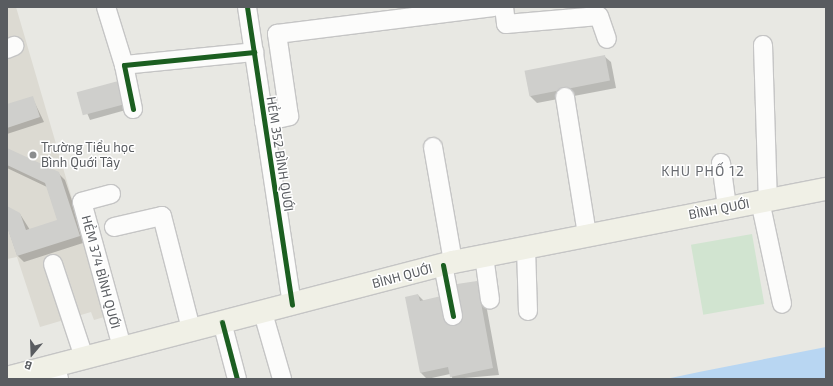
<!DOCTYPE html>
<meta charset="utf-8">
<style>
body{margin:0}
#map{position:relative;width:833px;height:386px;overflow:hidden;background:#e8e8e3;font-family:"Exo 2",sans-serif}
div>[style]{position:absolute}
.education>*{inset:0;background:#dcdad2}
.green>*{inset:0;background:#d1e4d0;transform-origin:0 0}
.water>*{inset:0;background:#b8d6f2}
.shadow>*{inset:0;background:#0003}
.building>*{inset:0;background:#cfcfcc;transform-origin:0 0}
.roads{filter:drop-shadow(1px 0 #c5c5c5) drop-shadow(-1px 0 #c5c5c5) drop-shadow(0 1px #c5c5c5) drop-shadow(0 -1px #c5c5c5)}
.minor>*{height:18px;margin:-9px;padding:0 9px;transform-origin:9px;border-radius:9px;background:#fcfcfb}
.major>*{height:22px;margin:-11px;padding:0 11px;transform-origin:11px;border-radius:11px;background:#f0f0e6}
.cycleway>*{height:5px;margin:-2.5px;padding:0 2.5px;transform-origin:2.5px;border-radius:2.5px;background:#1b5e20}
.dots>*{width:11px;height:11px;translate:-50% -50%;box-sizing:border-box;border:2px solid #fff;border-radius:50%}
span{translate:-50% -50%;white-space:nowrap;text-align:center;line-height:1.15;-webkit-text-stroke:3px #fff;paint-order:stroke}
.poi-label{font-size:13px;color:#595c60}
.left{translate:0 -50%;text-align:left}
.street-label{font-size:13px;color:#595c60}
.neighbourhood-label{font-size:14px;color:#6a6d72;letter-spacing:1px}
.frame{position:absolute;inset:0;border:8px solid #595c60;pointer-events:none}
.north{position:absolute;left:12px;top:334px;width:40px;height:40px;-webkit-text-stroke:3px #fff;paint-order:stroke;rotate:199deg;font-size:11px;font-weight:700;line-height:16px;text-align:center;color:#595c60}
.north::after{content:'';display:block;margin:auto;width:14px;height:18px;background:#595c60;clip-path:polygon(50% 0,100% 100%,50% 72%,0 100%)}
</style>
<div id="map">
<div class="education">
<i style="clip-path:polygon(7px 7px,16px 7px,85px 243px,111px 315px,94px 320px,91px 312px,40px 327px,17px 257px,7px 259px)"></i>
</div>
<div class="green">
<i style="left:752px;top:234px;width:71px;height:62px;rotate:80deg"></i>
</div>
<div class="water">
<i style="clip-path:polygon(826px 347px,826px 379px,666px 379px,699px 372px)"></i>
</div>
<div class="shadow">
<i style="clip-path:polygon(604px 56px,611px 62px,616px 88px,537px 103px,530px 96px)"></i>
<i style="clip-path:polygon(122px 81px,133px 108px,90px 120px,79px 94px)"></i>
<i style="clip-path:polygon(32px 97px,44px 122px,7px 134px,7px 105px)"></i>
<i style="clip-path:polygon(7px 149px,58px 173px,65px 180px,86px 242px,24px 262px,17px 255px,7px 226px,7px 208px,20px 214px,30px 230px,58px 221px,47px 187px,7px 168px)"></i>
<i style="clip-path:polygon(477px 282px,483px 288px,499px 375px,453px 379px,450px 374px,427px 379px,421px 373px,418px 295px,424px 301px,460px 293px)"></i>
</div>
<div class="building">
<i style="left:605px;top:55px;width:26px;height:82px;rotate:79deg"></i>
<i style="left:122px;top:80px;width:24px;height:47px;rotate:75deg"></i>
<i style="clip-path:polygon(33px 96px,40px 117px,7px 128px,7px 104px)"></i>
<i style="clip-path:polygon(7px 148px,59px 172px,80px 236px,17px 256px,7px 227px,7px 206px,20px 213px,26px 230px,57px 220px,45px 183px,7px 165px)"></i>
<i style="clip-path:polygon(477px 281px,493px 368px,450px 377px,448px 367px,420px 373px,405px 297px,418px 294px,420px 301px,458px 292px,457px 284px)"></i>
</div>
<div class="roads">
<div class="minor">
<i style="left:106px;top:7px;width:61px;rotate:72.8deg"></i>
<i style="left:247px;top:7px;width:301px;rotate:81.4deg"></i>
<i style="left:504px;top:7px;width:17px;rotate:83deg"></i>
<i style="left:506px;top:24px;width:93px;rotate:-4.9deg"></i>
<i style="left:599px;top:16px;width:24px;rotate:71deg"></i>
<i style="left:763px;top:45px;width:155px;rotate:88.2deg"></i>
<i style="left:7px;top:49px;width:8px;rotate:-23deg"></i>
<i style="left:565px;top:97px;width:139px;rotate:80.9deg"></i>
<i style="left:133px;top:109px;width:45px;rotate:-101.6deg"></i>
<i style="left:124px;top:65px;width:131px;rotate:-5.7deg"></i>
<i style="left:264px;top:122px;width:26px;rotate:-13deg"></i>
<i style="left:289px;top:116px;width:83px;rotate:-98.3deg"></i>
<i style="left:277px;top:34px;width:218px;rotate:-7.1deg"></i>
<i style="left:433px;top:147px;width:117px;rotate:80.1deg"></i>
<i style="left:721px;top:163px;width:44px;rotate:82.2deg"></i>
<i style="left:111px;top:194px;width:30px;rotate:165deg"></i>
<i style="left:82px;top:202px;width:150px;rotate:74.6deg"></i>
<i style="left:760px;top:201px;width:105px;rotate:77.9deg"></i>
<i style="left:114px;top:227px;width:49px;rotate:-12.9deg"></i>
<i style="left:162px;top:216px;width:117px;rotate:75.6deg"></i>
<i style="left:526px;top:248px;width:63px;rotate:88.2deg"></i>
<i style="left:484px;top:256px;width:44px;rotate:82.2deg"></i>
<i style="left:53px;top:264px;width:98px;rotate:71.6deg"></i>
<i style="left:443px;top:265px;width:52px;rotate:78.9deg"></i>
<i style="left:263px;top:313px;width:69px;rotate:73.9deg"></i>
<i style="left:222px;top:322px;width:59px;rotate:75.3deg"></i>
<i style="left:55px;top:365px;width:15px;rotate:74deg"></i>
</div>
<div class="major">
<i style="left:7px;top:378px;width:461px;rotate:-14.6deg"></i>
<i style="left:453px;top:262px;width:380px;rotate:-11.1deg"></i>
</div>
</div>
<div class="cycleway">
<i style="left:247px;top:7px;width:301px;rotate:81.4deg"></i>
<i style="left:133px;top:109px;width:45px;rotate:-101.6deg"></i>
<i style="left:124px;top:65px;width:131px;rotate:-5.7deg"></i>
<i style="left:443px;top:265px;width:52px;rotate:78.9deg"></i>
<i style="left:222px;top:322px;width:59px;rotate:75.3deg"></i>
</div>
<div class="dots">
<i style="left:33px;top:155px;background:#8b8d8e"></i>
</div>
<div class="poi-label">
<span class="left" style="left:41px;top:155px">Trường Tiểu học<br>Bình Quới Tây</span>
</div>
<div class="street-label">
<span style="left:280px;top:154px;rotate:81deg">HẺM 352 BÌNH QUỚI</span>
<span style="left:719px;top:209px;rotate:-11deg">BÌNH QUỚI</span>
<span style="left:101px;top:272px;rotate:75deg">HẺM 374 BÌNH QUỚI</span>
<span style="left:402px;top:276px;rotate:-15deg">BÌNH QUỚI</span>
</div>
<div class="neighbourhood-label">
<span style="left:703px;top:171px">KHU PHỐ 12</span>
</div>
<div class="frame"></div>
<div class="north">B</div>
</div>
